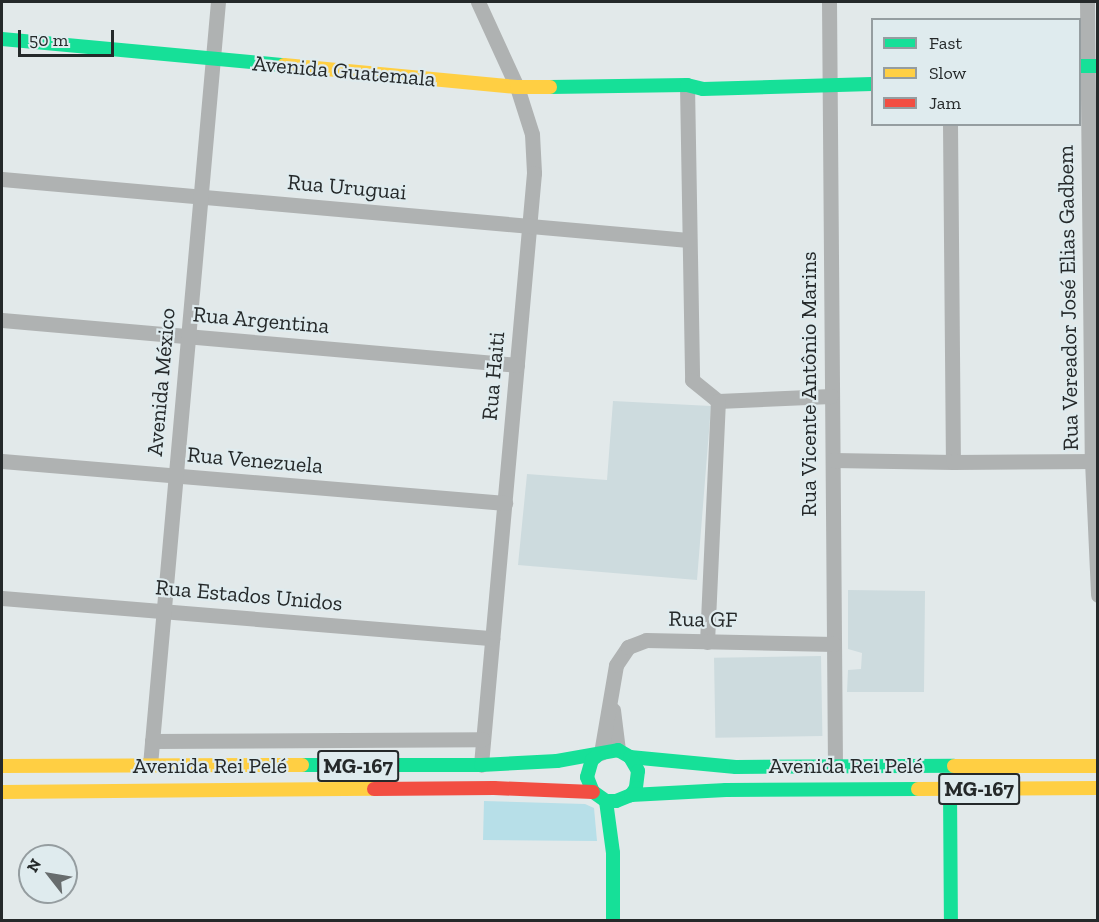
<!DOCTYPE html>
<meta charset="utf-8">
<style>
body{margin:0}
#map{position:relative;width:1099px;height:922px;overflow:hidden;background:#e2e9ea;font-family:"Zilla Slab",serif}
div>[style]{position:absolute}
.built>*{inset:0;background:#cddbde;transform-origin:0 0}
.green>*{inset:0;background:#b7dfe8}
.street>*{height:15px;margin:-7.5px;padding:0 7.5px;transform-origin:7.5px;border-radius:7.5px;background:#afb2b2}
.fast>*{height:14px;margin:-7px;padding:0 7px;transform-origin:7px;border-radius:7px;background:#16e098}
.slow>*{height:14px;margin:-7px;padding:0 7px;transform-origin:7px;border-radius:7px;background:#ffcf43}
.jam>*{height:14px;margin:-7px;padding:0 7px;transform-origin:7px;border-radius:7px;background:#f24e42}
span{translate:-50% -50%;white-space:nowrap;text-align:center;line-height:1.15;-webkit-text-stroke:4.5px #dfebee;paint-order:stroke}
.shield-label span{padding:2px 4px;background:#dfebee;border:2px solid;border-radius:4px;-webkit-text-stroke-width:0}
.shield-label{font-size:21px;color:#25292a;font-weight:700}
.street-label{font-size:22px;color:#25292a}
.frame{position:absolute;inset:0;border:3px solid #25292a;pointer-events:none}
.legend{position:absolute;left:871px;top:18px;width:210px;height:108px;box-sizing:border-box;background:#dfebee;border:2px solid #959da0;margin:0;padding:8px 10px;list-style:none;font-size:18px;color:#25292a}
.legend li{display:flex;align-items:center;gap:12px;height:30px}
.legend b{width:30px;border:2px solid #959da0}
.north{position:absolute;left:18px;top:844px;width:60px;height:60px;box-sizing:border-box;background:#dfebee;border:2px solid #959da0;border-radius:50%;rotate:301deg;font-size:16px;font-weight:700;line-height:24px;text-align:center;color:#25292a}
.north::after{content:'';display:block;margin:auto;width:21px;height:27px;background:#676c6d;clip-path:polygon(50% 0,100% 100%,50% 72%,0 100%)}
.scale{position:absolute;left:18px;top:30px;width:96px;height:27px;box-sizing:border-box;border:3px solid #25292a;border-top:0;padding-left:8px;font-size:18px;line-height:21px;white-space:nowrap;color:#25292a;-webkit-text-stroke:4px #dfebee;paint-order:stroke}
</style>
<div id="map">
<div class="built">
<i style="clip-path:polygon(613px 401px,711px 406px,697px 580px,518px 565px,527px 474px,607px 480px)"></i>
<i style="clip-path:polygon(848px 590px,925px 591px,924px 692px,847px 692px,848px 670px,861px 669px,862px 653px,848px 649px)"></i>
<i style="left:821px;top:656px;width:80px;height:107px;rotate:89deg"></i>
</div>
<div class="green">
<i style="clip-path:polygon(484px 801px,585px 804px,594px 808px,597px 841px,483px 840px)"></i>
</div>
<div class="street">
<i style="left:478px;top:2px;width:94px;rotate:65.4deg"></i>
<i style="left:517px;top:87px;width:49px;rotate:72.3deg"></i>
<i style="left:532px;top:134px;width:39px;rotate:87deg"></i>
<i style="left:534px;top:173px;width:594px;rotate:95.12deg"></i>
<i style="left:829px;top:2px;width:764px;rotate:89.55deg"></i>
<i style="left:1087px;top:2px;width:459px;rotate:89.4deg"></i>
<i style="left:1092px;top:461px;width:134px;rotate:87.4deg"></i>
<i style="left:687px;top:85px;width:295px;rotate:89deg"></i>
<i style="left:692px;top:380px;width:33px;rotate:39deg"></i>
<i style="left:950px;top:124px;width:338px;rotate:89.5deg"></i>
<i style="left:2px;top:179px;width:689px;rotate:5.08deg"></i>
<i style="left:2px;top:320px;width:517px;rotate:4.99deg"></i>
<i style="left:718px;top:401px;width:113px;rotate:-2.5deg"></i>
<i style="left:833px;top:460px;width:120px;rotate:1deg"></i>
<i style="left:953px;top:462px;width:145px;rotate:-0.4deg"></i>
<i style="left:2px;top:461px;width:505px;rotate:4.77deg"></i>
<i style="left:2px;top:598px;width:492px;rotate:4.7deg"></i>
<i style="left:707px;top:642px;width:241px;rotate:-87.4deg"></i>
<i style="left:613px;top:710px;width:40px;rotate:82.9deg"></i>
<i style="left:152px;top:741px;width:331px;rotate:-0.3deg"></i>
<i style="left:601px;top:753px;width:89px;rotate:-80.3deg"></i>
<i style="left:616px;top:665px;width:22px;rotate:-56deg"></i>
<i style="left:628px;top:647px;width:19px;rotate:-21deg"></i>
<i style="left:646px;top:640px;width:188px;rotate:1.2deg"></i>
<i style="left:150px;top:765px;width:766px;rotate:-84.91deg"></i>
</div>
<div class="fast">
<i style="left:2px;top:39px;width:283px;rotate:5.3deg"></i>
<i style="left:1080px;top:66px;width:18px"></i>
<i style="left:550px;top:87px;width:137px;rotate:-0.8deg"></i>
<i style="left:687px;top:85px;width:16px;rotate:14deg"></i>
<i style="left:703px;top:89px;width:169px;rotate:-1.7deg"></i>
<i style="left:630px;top:757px;width:106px;rotate:5.4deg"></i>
<i style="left:736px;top:767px;width:218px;rotate:-0.3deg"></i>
<i style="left:302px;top:765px;width:179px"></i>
<i style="left:481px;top:765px;width:76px;rotate:-3deg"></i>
<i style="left:557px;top:761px;width:62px;rotate:-10.2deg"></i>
<i style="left:618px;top:750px;width:14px;rotate:30deg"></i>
<i style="left:630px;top:757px;width:16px;rotate:60deg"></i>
<i style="left:638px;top:771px;width:17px;rotate:97deg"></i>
<i style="left:636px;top:788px;width:9px;rotate:126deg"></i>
<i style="left:631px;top:795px;width:16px;rotate:158deg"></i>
<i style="left:616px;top:801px;width:10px;rotate:180deg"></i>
<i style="left:606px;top:801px;width:16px;rotate:-145deg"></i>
<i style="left:593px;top:792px;width:16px;rotate:-112deg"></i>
<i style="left:587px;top:777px;width:18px;rotate:-74deg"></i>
<i style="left:592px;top:760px;width:8px;rotate:-40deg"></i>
<i style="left:950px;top:789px;width:131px;rotate:89.6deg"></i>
<i style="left:631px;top:795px;width:95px;rotate:-3deg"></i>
<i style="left:726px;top:790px;width:192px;rotate:-0.3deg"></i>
<i style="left:606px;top:801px;width:52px;rotate:82.3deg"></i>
<i style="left:613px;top:853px;width:67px;rotate:90deg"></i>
</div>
<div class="slow">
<i style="left:284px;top:65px;width:234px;rotate:5.4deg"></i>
<i style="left:517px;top:87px;width:33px"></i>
<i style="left:2px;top:766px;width:300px;rotate:-0.2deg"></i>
<i style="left:954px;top:766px;width:144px"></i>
<i style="left:918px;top:789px;width:180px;rotate:-0.3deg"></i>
<i style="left:2px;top:792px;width:372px;rotate:-0.5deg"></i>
</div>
<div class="jam">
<i style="left:374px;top:789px;width:120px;rotate:-0.5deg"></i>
<i style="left:494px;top:788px;width:99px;rotate:2.3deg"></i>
</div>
<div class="shield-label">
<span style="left:358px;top:766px">MG-167</span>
<span style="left:979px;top:789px">MG-167</span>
</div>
<div class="street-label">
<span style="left:344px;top:71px;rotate:5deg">Avenida Guatemala</span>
<span style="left:347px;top:187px;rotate:5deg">Rua Uruguai</span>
<span style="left:1068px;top:298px;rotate:-91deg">Rua Vereador José Elias Gadbem</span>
<span style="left:261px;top:320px;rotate:5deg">Rua Argentina</span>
<span style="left:493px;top:376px;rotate:-85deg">Rua Haiti</span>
<span style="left:161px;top:382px;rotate:-85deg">Avenida México</span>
<span style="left:809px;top:384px;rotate:-90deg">Rua Vicente Antônio Marins</span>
<span style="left:255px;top:460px;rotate:5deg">Rua Venezuela</span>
<span style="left:249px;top:595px;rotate:5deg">Rua Estados Unidos</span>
<span style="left:703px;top:619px;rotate:1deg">Rua GF</span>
<span style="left:210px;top:766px">Avenida Rei Pelé</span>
<span style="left:846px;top:766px">Avenida Rei Pelé</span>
</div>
<div class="frame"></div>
<ul class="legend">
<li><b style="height:8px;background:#16e098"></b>Fast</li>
<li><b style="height:8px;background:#ffcf43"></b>Slow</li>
<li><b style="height:8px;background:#f24e42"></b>Jam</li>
</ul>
<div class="north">N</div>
<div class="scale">50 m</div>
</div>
